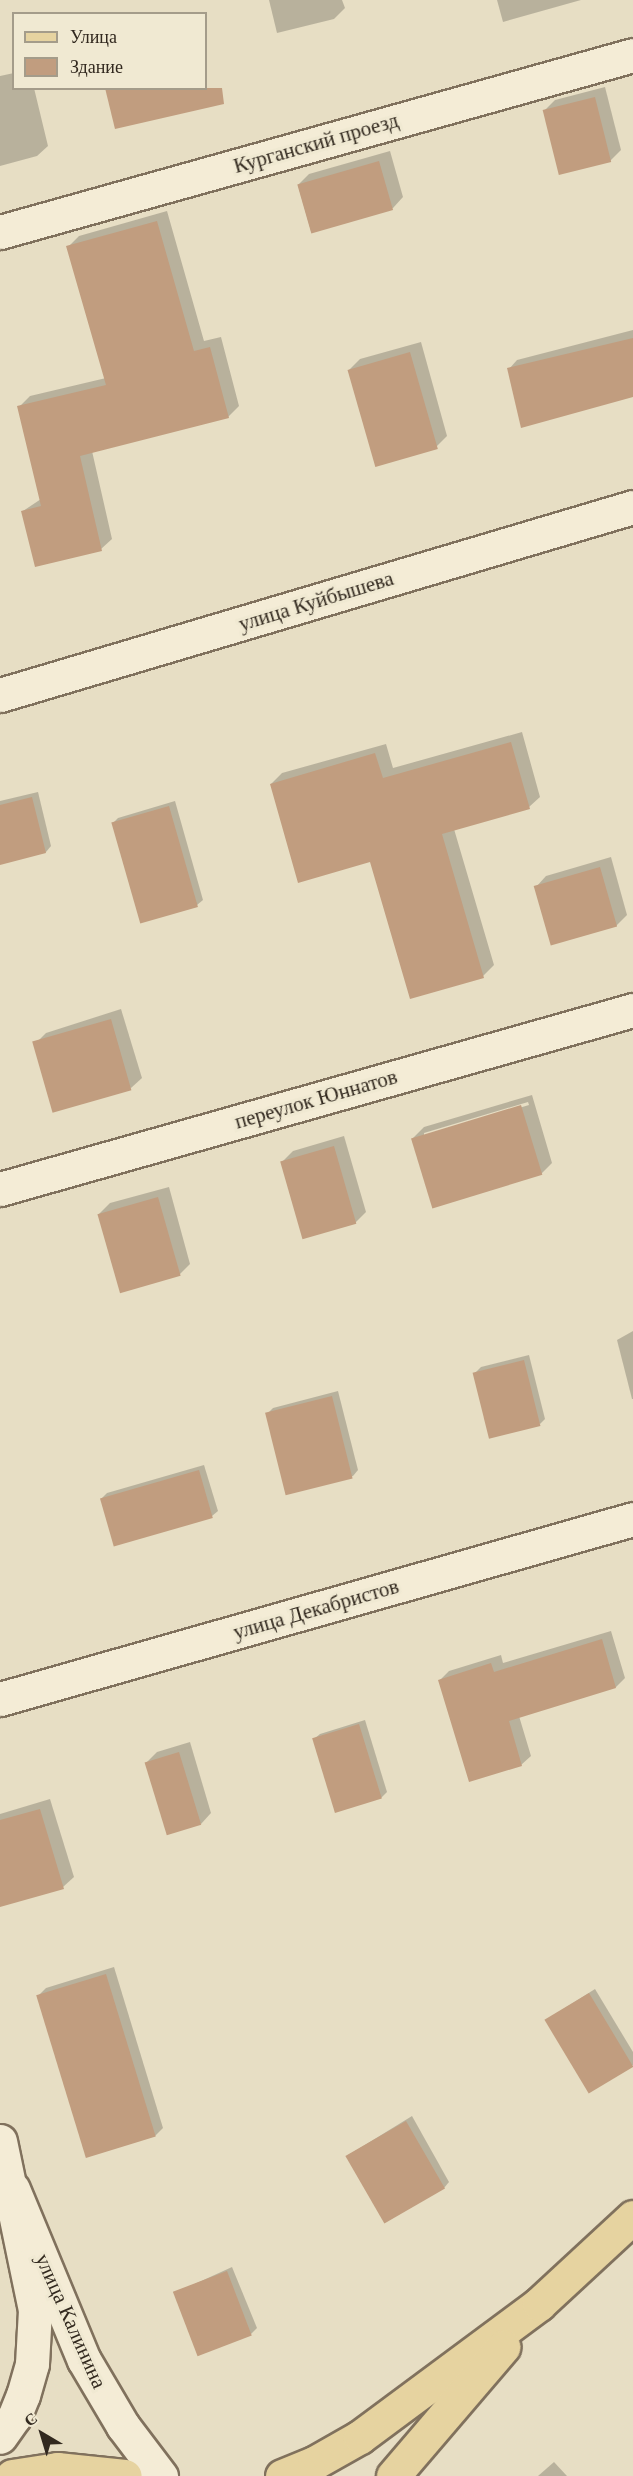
<!DOCTYPE html>
<meta charset="utf-8">
<style>
body{margin:0}
#map{position:relative;width:633px;height:2476px;overflow:hidden;background:#e7dec4;font-family:"Times New Roman",serif}
div>[style]{position:absolute}
.shadow>*{inset:0;background:#0003}
.building>*{inset:0;background:#c19d7f;transform-origin:0 0}
.roads{filter:drop-shadow(2px 0 #80715d) drop-shadow(-2px 0 #80715d) drop-shadow(0 2px #80715d) drop-shadow(0 -2px #80715d)}
.street>*{height:33px;margin:-16.5px;padding:0 16.5px;transform-origin:16.5px;border-radius:16.5px;background:#f4ecd6}
.secondary>*{height:33px;margin:-16.5px;padding:0 16.5px;transform-origin:16.5px;border-radius:16.5px;background:#f4ecd6}
.primary>*{height:33px;margin:-16.5px;padding:0 16.5px;transform-origin:16.5px;border-radius:16.5px;background:#e6d3a0}
span{translate:-50% -50%;white-space:nowrap;text-align:center;line-height:1.15;-webkit-text-stroke:6px #f0e9d2;paint-order:stroke}
.street-label{font-size:21px;color:#32291f}
.legend{position:absolute;left:12px;top:12px;width:195px;height:78px;box-sizing:border-box;background:#f0e9d2;border:2px solid #a49c8a;margin:0;padding:8px 10px;list-style:none;font-size:18px;color:#32291f}
.legend li{display:flex;align-items:center;gap:12px;height:30px}
.legend b{width:30px;border:2px solid #a49c8a}
.north{position:absolute;left:12px;top:2404px;width:60px;height:60px;-webkit-text-stroke:4px #f0e9d2;paint-order:stroke;rotate:322deg;font-size:16px;font-weight:700;line-height:24px;text-align:center;color:#32291f}
.north::after{content:'';display:block;margin:auto;width:21px;height:27px;background:#32291f;clip-path:polygon(50% 0,100% 100%,50% 72%,0 100%)}
</style>
<div id="map">
<div class="shadow">
<i style="clip-path:polygon(269px 0,342px 0,345px 8px,334px 19px,277px 33px)"></i>
<i style="clip-path:polygon(497px 0,581px 0,503px 22px)"></i>
<i style="clip-path:polygon(14px 73px,14px 88px,34px 88px,48px 146px,37px 156px,0 166px,0 76px)"></i>
<i style="clip-path:polygon(605px 87px,621px 150px,610px 161px,544px 111px,555px 100px)"></i>
<i style="clip-path:polygon(390px 151px,403px 197px,393px 208px,311px 231px,298px 185px,309px 174px)"></i>
<i style="clip-path:polygon(167px 211px,204px 341px,221px 337px,239px 406px,228px 417px,92px 451px,112px 539px,101px 549px,23px 511px,41px 499px,19px 407px,30px 396px,106px 378px,68px 247px,79px 236px)"></i>
<i style="clip-path:polygon(633px 330px,633px 395px,509px 369px,517px 360px)"></i>
<i style="clip-path:polygon(421px 342px,447px 436px,436px 447px,349px 370px,360px 359px)"></i>
<i style="clip-path:polygon(522px 732px,540px 797px,529px 807px,454px 829px,494px 965px,483px 976px,371px 861px,271px 784px,282px 773px,386px 744px,393px 768px)"></i>
<i style="clip-path:polygon(38px 792px,51px 846px,46px 852px,0 864px,0 801px)"></i>
<i style="clip-path:polygon(175px 801px,203px 900px,197px 905px,113px 823px,118px 818px)"></i>
<i style="clip-path:polygon(611px 857px,627px 915px,616px 926px,536px 887px,546px 876px)"></i>
<i style="clip-path:polygon(121px 1009px,142px 1078px,131px 1088px,35px 1044px,46px 1033px)"></i>
<i style="clip-path:polygon(evenodd,532px 1095px,552px 1163px,541px 1174px,413px 1138px,424px 1127px,532px 1095px,528px 1102px,529px 1105px,424px 1136px,424px 1133px,528px 1102px)"></i>
<i style="clip-path:polygon(344px 1136px,366px 1212px,355px 1223px,282px 1162px,293px 1151px)"></i>
<i style="clip-path:polygon(169px 1187px,190px 1264px,179px 1275px,99px 1214px,110px 1203px)"></i>
<i style="clip-path:polygon(633px 1331px,633px 1399px,632px 1399px,617px 1340px)"></i>
<i style="clip-path:polygon(529px 1355px,545px 1419px,540px 1424px,475px 1373px,481px 1367px)"></i>
<i style="clip-path:polygon(338px 1391px,358px 1470px,353px 1476px,287px 1493px,267px 1414px,273px 1408px)"></i>
<i style="clip-path:polygon(204px 1465px,218px 1511px,212px 1516px,101px 1499px,107px 1493px)"></i>
<i style="clip-path:polygon(611px 1631px,625px 1678px,616px 1687px,519px 1716px,531px 1756px,521px 1765px,440px 1680px,449px 1671px,501px 1655px,503px 1663px)"></i>
<i style="clip-path:polygon(365px 1720px,387px 1792px,381px 1798px,314px 1739px,320px 1734px)"></i>
<i style="clip-path:polygon(190px 1742px,211px 1813px,201px 1824px,146px 1763px,157px 1752px)"></i>
<i style="clip-path:polygon(50px 1799px,74px 1877px,63px 1887px,0 1896px,0 1814px)"></i>
<i style="clip-path:polygon(114px 1967px,163px 2128px,155px 2136px,38px 1996px,46px 1988px)"></i>
<i style="clip-path:polygon(595px 1989px,633px 2052px,633px 2065px,589px 2092px,546px 2020px)"></i>
<i style="clip-path:polygon(412px 2116px,449px 2182px,444px 2188px,347px 2156px)"></i>
<i style="clip-path:polygon(232px 2267px,257px 2328px,251px 2334px,175px 2293px)"></i>
<i style="clip-path:polygon(554px 2462px,567px 2476px,538px 2476px)"></i>
</div>
<div class="building">
<i style="clip-path:polygon(105px 88px,222px 88px,224px 104px,115px 129px)"></i>
<i style="left:595px;top:97px;width:67px;height:54px;rotate:76deg"></i>
<i style="left:379px;top:161px;width:51px;height:85px;rotate:74deg"></i>
<i style="clip-path:polygon(157px 221px,194px 351px,210px 347px,229px 418px,80px 456px,102px 551px,35px 567px,21px 511px,41px 506px,17px 406px,106px 385px,66px 246px)"></i>
<i style="clip-path:polygon(633px 338px,633px 397px,521px 428px,507px 368px)"></i>
<i style="left:410px;top:352px;width:101px;height:65px;rotate:74deg"></i>
<i style="clip-path:polygon(511px 742px,530px 809px,442px 834px,484px 978px,410px 999px,370px 862px,298px 883px,270px 784px,375px 753px,383px 778px)"></i>
<i style="clip-path:polygon(32px 797px,46px 853px,0 865px,0 805px)"></i>
<i style="left:169px;top:806px;width:105px;height:60px;rotate:74deg"></i>
<i style="left:600px;top:867px;width:62px;height:69px;rotate:74deg"></i>
<i style="left:111px;top:1019px;width:74px;height:82px;rotate:74deg"></i>
<i style="left:521px;top:1105px;width:73px;height:115px;rotate:73deg"></i>
<i style="left:334px;top:1146px;width:81px;height:56px;rotate:74deg"></i>
<i style="left:158px;top:1197px;width:82px;height:63px;rotate:74deg"></i>
<i style="left:524px;top:1360px;width:68px;height:53px;rotate:76deg"></i>
<i style="left:332px;top:1396px;width:85px;height:69px;rotate:76deg"></i>
<i style="left:199px;top:1470px;width:50px;height:103px;rotate:74deg"></i>
<i style="clip-path:polygon(602px 1639px,616px 1688px,509px 1721px,522px 1766px,469px 1782px,438px 1680px,491px 1663px,494px 1672px)"></i>
<i style="left:359px;top:1724px;width:78px;height:49px;rotate:73deg"></i>
<i style="left:179px;top:1752px;width:76px;height:36px;rotate:73deg"></i>
<i style="clip-path:polygon(40px 1809px,64px 1889px,0 1907px,0 1820px)"></i>
<i style="left:106px;top:1974px;width:170px;height:73px;rotate:73deg"></i>
<i style="left:589px;top:1993px;width:86px;height:52px;rotate:59deg"></i>
<i style="left:406px;top:2121px;width:78px;height:70px;rotate:60deg"></i>
<i style="left:227px;top:2271px;width:69px;height:58px;rotate:69deg"></i>
</div>
<div class="roads">
<div class="street">
<i style="left:0;top:232px;width:657px;rotate:-15.62deg"></i>
<i style="left:0;top:695px;width:660px;rotate:-16.54deg"></i>
<i style="left:0;top:1189px;width:658px;rotate:-15.79deg"></i>
<i style="left:0;top:1699px;width:658px;rotate:-15.87deg"></i>
</div>
<div class="secondary">
<i style="left:0;top:2141px;width:173px;rotate:78.3deg"></i>
<i style="left:35px;top:2310px;width:54px;rotate:93.2deg"></i>
<i style="left:32px;top:2364px;width:32px;rotate:106deg"></i>
<i style="left:23px;top:2395px;width:24px;rotate:112deg"></i>
<i style="left:14px;top:2417px;width:24px;rotate:125deg"></i>
<i style="left:13px;top:2189px;width:185px;rotate:67.5deg"></i>
<i style="left:84px;top:2360px;width:77px;rotate:59.4deg"></i>
<i style="left:123px;top:2426px;width:63px;rotate:52.8deg"></i>
</div>
<div class="primary">
<i style="left:12px;top:2476px;width:46px;rotate:-8.8deg"></i>
<i style="left:57px;top:2469px;width:68px;rotate:5.9deg"></i>
<i style="left:282px;top:2476px;width:35px;rotate:-22deg"></i>
<i style="left:314px;top:2463px;width:53px;rotate:-29.5deg"></i>
<i style="left:360px;top:2437px;width:223px;rotate:-36.6deg"></i>
<i style="left:539px;top:2304px;width:128px;rotate:-42.8deg"></i>
<i style="left:393px;top:2476px;width:170px;rotate:-49.5deg"></i>
</div>
</div>
<div class="street-label">
<span style="left:316px;top:143px;rotate:-16deg">Курганский проезд</span>
<span style="left:316px;top:601px;rotate:-17deg">улица Куйбышева</span>
<span style="left:316px;top:1099px;rotate:-16deg">переулок Юннатов</span>
<span style="left:316px;top:1609px;rotate:-16deg">улица Декабристов</span>
<span style="left:71px;top:2321px;rotate:66deg">улица Калинина</span>
</div>
<ul class="legend">
<li><b style="height:8px;background:#e6d3a0"></b>Улица</li>
<li><b style="height:16px;background:#c19d7f"></b>Здание</li>
</ul>
<div class="north">С</div>
</div>
